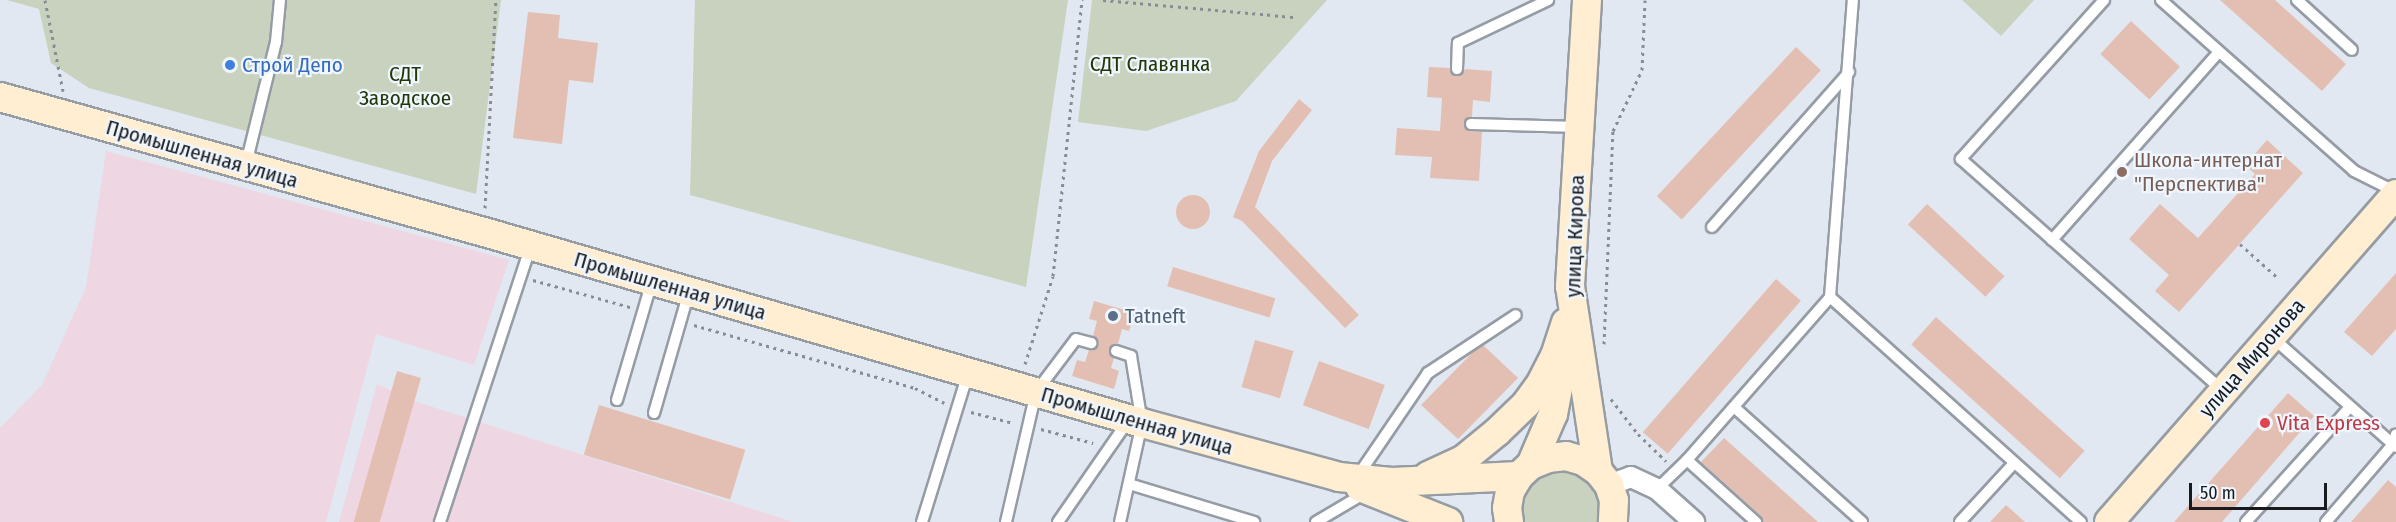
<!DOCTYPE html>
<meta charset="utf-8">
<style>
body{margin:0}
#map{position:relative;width:2396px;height:522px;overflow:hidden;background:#e2e8f1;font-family:"Fira Sans Condensed",sans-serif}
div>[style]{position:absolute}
.industrial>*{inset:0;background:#eed6e2}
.green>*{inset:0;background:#c8d2bf}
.building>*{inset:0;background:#e3bfb3;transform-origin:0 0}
.round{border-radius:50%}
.path>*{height:3px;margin-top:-1.5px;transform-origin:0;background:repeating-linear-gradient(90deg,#888c93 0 3px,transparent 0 7.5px)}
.roads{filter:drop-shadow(2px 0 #969ca4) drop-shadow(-2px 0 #969ca4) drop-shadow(0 2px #969ca4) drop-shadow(0 -2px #969ca4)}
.lane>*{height:10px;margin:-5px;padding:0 5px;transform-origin:5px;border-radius:5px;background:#fff}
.street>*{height:20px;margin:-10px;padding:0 10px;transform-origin:10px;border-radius:10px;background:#fff}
.secondary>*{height:28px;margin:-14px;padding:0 14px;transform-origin:14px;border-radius:14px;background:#ffeed2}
.dots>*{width:16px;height:16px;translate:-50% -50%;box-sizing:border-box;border:3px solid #eff6fe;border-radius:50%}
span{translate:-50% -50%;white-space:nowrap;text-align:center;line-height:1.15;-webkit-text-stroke:4.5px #eff6fe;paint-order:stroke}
.park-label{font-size:21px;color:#243707}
.shop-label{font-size:21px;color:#366cbe}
.left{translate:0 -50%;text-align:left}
.street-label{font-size:21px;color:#181a1d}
.education-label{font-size:21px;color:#785e54}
.service-label{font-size:21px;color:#4e5e75}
.health-label{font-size:21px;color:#be3a42}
.scale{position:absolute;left:2189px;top:483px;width:138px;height:27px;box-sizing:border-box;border:3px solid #181a1d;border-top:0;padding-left:8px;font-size:18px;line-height:21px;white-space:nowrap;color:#181a1d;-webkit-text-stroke:4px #eff6fe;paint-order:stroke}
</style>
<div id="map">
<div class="industrial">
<i style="clip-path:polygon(106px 151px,509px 260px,474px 365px,376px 334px,326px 522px,0 522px,0 428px,42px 385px,86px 287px)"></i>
<i style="clip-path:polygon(377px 384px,414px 401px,793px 522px,339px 522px)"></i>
</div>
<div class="green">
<i style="clip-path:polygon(7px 0,501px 0,476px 194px,89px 88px,51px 63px,39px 9px)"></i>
<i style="clip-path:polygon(695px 0,1068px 0,1026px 287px,690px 195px)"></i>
<i style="clip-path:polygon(1092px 0,1327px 0,1236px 101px,1146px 131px,1078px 122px)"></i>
<i style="clip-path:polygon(1962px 0,2034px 0,2001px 36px)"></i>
<i style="clip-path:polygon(1560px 469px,1574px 472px,1587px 479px,1597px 489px,1602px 503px,1601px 522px,1521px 522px,1520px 502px,1525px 490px,1534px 479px,1546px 472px)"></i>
</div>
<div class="building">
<i style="clip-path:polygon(2220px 0,2275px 0,2346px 64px,2322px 91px)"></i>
<i style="clip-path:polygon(528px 12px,560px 15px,558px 38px,598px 43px,593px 83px,569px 80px,562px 144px,513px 138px)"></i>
<i style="left:2131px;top:21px;width:67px;height:45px;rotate:43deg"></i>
<i style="left:1796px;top:47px;width:34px;height:204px;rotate:43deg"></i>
<i style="clip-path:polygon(1429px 67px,1450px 68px,1451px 73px,1456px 76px,1461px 75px,1465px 69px,1492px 71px,1490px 102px,1473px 100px,1472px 117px,1464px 123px,1468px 131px,1482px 132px,1479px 181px,1430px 178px,1432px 157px,1395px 155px,1397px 128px,1440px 131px,1442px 98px,1427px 97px)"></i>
<i style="clip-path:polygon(1299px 99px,1312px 110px,1272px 161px,1255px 207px,1359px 315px,1345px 328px,1242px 221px,1233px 217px,1259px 151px)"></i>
<i style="clip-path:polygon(2267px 140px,2303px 173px,2179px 312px,2155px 291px,2169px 275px,2129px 239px,2160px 204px,2198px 238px,2255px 174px,2245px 165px)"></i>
<i class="round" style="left:1176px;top:195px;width:34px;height:34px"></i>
<i style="left:1927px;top:204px;width:106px;height:28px;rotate:43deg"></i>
<i style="left:1173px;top:267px;width:107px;height:20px;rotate:17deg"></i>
<i style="clip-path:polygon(2396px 273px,2396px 329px,2372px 356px,2344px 332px)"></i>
<i style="left:1776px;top:279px;width:33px;height:203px;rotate:41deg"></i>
<i style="clip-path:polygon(1094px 301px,1135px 313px,1129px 331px,1122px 329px,1118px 344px,1112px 345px,1109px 349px,1114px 358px,1111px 368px,1119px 371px,1114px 389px,1072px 376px,1077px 360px,1085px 362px,1089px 350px,1098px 345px,1098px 341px,1093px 336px,1097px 321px,1089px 319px)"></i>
<i style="left:1936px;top:317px;width:200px;height:37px;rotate:42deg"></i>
<i style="left:1255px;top:340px;width:40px;height:49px;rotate:16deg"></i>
<i style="clip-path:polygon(1483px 345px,1518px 378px,1458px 439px,1421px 405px,1472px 353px)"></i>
<i style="left:1319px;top:361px;width:70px;height:47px;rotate:20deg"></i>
<i style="left:397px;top:371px;width:25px;height:157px;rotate:16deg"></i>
<i style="clip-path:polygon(2288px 393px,2314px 416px,2222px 522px,2174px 522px)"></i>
<i style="left:599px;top:405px;width:153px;height:52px;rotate:17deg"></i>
<i style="clip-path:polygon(1724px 438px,1818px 522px,1763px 522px,1761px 516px,1701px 462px)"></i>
<i style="clip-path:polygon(2388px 480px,2396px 487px,2396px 522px,2351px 522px)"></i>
<i style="clip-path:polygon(2006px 505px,2025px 522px,1990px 522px)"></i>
</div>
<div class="path">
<i style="left:45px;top:0;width:93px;rotate:78.8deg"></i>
<i style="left:1103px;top:0;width:193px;rotate:5.1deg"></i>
<i style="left:485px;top:208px;width:208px;rotate:-87deg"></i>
<i style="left:2240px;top:244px;width:50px;rotate:41.7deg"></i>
<i style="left:533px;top:280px;width:101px;rotate:15.6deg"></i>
<i style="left:694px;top:325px;width:230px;rotate:15.9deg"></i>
<i style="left:915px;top:388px;width:34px;rotate:27deg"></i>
<i style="left:1604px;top:344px;width:213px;rotate:-87.6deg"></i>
<i style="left:1613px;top:131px;width:68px;rotate:-64.6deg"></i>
<i style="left:1642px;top:70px;width:70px;rotate:-87.5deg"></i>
<i style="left:1025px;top:364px;width:92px;rotate:-72.3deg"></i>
<i style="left:1053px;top:276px;width:278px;rotate:-84deg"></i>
<i style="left:1611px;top:399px;width:44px;rotate:52.4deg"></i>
<i style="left:1638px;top:434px;width:39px;rotate:44deg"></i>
<i style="left:971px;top:412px;width:43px;rotate:14.7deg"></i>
<i style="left:1041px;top:429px;width:54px;rotate:15.1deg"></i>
</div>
<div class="roads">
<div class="lane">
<i style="left:2104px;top:0;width:214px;rotate:132deg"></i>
<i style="left:1961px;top:159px;width:350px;rotate:41.5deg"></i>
<i style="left:2161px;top:0;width:258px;rotate:41.5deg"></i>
<i style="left:2354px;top:171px;width:47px;rotate:26.6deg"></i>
<i style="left:2297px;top:0;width:74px;rotate:42.3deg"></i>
<i style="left:1457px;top:69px;width:26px;rotate:-88deg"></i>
<i style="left:1458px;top:43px;width:100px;rotate:-25.5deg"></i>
<i style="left:1471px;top:124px;width:108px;rotate:1.6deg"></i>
<i style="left:246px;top:164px;width:126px;rotate:-76.2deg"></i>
<i style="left:276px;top:42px;width:42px;rotate:-84.6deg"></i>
<i style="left:1712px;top:227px;width:207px;rotate:-48.5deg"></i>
<i style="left:2052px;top:240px;width:251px;rotate:-48.4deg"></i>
<i style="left:1830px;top:297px;width:298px;rotate:-85.6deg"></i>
<i style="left:2273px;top:338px;width:164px;rotate:41.5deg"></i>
<i style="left:1116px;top:351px;width:16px;rotate:18deg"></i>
<i style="left:1131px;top:356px;width:68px;rotate:80.7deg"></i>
<i style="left:1142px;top:423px;width:101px;rotate:102.5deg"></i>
<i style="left:617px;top:400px;width:124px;rotate:-73.6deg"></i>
<i style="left:1734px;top:407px;width:172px;rotate:41.9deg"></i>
<i style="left:654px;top:413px;width:126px;rotate:-73.9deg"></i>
<i style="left:1687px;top:460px;width:93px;rotate:41.9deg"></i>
<i style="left:1357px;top:477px;width:126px;rotate:-55.7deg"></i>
<i style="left:1428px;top:373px;width:105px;rotate:-33.4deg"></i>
<i style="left:1129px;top:484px;width:131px;rotate:16.9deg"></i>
<i style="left:1657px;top:489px;width:42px;rotate:-44deg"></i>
<i style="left:1687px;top:460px;width:217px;rotate:-48.7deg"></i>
<i style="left:1830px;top:297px;width:337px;rotate:41.9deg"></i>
<i style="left:440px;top:522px;width:291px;rotate:-71.8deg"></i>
<i style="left:922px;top:522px;width:156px;rotate:-72.8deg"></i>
<i style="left:1006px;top:522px;width:133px;rotate:-77deg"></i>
<i style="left:1036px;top:392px;width:66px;rotate:-53deg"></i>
<i style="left:1076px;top:339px;width:16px;rotate:15deg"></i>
<i style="left:1058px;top:522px;width:123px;rotate:-55.3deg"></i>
<i style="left:1316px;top:522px;width:57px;rotate:-30.6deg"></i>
<i style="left:1960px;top:522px;width:80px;rotate:-47.5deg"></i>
<i style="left:2246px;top:522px;width:155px;rotate:-47.9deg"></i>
<i style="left:2326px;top:522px;width:103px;rotate:-49.3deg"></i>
<i style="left:2393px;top:444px;width:10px;rotate:-73deg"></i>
</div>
<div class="street">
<i style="left:1609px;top:485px;width:23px;rotate:-20deg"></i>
<i style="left:1631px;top:477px;width:29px;rotate:25deg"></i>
<i style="left:1657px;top:489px;width:50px;rotate:41.7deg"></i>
</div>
<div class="secondary">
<i style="left:1587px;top:0;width:287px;rotate:93.4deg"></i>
<i style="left:1570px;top:286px;width:187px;rotate:81.4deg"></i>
<i style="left:0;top:97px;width:502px;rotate:15.59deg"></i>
<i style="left:484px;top:232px;width:685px;rotate:16.19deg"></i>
<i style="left:1142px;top:423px;width:204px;rotate:15.3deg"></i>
<i style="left:1339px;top:477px;width:53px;rotate:5.4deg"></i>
<i style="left:1392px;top:482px;width:127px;rotate:-2.7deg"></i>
<i style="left:1531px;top:465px;width:56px;rotate:-66.7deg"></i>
<i style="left:1553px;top:414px;width:58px;rotate:-79.1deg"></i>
<i style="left:1428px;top:476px;width:40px;rotate:-25deg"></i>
<i style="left:1464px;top:459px;width:43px;rotate:-39.3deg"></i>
<i style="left:1497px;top:432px;width:40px;rotate:-44deg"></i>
<i style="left:1526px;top:404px;width:26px;rotate:-54deg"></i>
<i style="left:1541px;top:383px;width:30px;rotate:-63deg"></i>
<i style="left:1555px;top:356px;width:35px;rotate:-72deg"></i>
<i style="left:1360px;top:487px;width:95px;rotate:21.7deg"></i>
<i style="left:1509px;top:522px;width:14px;rotate:-98deg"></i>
<i style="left:1507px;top:508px;width:17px;rotate:-80deg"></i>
<i style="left:1510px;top:491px;width:17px;rotate:-59deg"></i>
<i style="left:1519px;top:476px;width:16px;rotate:-43deg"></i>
<i style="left:1531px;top:465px;width:18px;rotate:-22deg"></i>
<i style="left:1548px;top:458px;width:18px;rotate:-6deg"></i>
<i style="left:1566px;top:456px;width:18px;rotate:16deg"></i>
<i style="left:1583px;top:461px;width:18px;rotate:34deg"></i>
<i style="left:1598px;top:471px;width:18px;rotate:52deg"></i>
<i style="left:1609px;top:485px;width:16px;rotate:72deg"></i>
<i style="left:1614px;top:500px;width:22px;rotate:93deg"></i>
<i style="left:2109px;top:522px;width:436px;rotate:-48.8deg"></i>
</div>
</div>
<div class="dots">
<i style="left:230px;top:65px;background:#3f7fe0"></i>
<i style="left:2122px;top:172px;background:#8d6e63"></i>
<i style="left:1113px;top:316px;background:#5c6f8a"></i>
<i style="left:2265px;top:423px;background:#e0444e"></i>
</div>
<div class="park-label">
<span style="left:1150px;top:64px">СДТ Славянка</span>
<span style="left:405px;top:86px">СДТ<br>Заводское</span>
</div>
<div class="shop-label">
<span class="left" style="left:242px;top:65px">Строй Депо</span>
</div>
<div class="street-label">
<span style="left:202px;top:154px;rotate:16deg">Промышленная улица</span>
<span style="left:1575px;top:236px;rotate:-88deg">улица Кирова</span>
<span style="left:670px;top:286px;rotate:16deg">Промышленная улица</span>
<span style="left:2252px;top:358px;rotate:-49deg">улица Миронова</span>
<span style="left:1137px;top:421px;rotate:16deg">Промышленная улица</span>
</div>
<div class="education-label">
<span class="left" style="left:2134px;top:172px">Школа-интернат<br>"Перспектива"</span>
</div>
<div class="service-label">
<span class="left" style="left:1125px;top:316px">Tatneft</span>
</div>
<div class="health-label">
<span class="left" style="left:2277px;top:423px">Vita Express</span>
</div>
<div class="scale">50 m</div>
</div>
